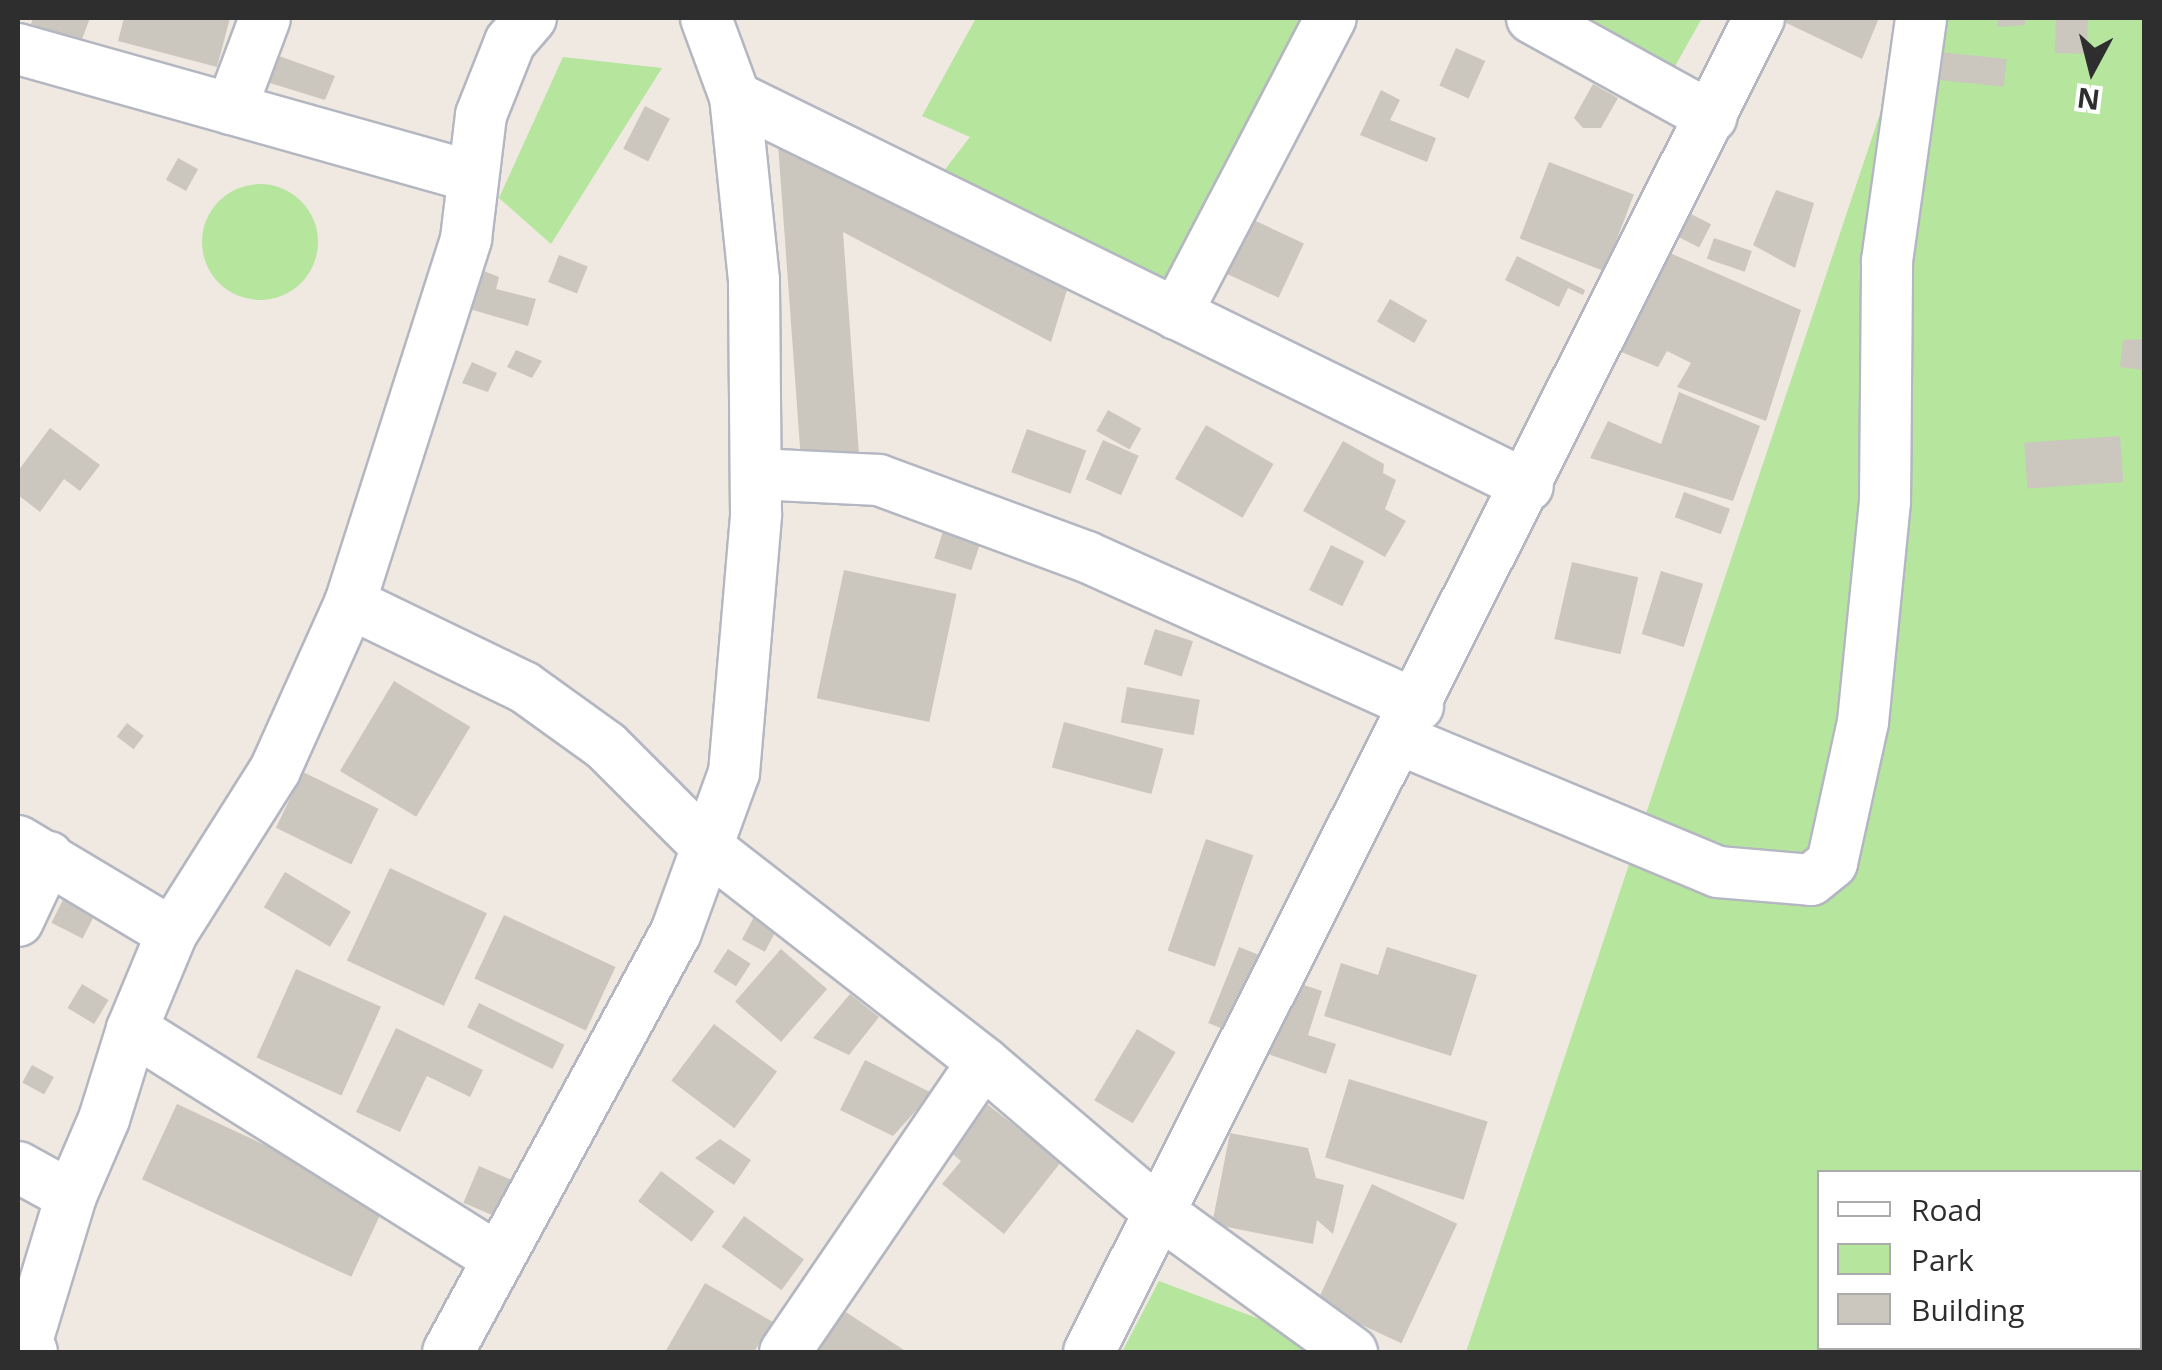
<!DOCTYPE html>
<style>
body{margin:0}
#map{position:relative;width:2162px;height:1370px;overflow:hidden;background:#efe9e1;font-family:"Open Sans",sans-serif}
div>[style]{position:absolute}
.green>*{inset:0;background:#b6e59e}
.round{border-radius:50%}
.building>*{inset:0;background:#cbc7bf;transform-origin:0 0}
.roads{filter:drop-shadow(2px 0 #b4b7c1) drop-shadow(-2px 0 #b4b7c1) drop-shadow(0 2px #b4b7c1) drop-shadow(0 -2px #b4b7c1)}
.minor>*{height:50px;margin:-25px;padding:0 25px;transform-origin:25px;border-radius:25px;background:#fff}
span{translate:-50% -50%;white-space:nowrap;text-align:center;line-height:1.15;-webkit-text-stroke:8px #fff;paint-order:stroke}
.frame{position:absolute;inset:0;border:20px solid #2e2e2e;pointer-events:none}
.legend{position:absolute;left:1817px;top:1170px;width:325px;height:180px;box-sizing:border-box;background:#fff;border:2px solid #ababab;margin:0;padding:12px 18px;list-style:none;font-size:30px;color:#2e2e2e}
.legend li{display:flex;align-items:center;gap:20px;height:50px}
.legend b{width:50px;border:2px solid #ababab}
.north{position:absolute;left:2042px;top:20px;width:100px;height:100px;-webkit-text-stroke:8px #fff;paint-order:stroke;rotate:187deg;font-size:28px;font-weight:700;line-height:40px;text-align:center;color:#2e2e2e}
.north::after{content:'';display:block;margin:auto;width:35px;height:45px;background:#2e2e2e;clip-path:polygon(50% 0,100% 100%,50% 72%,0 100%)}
</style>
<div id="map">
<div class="green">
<i style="clip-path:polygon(976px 18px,1310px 18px,1164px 283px,943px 172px,970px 137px,922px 116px)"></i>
<i style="clip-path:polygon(1553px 18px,1702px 18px,1669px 77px)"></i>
<i style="clip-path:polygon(evenodd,1912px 18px,2144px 18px,2144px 1352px,1466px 1352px,1912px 18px,1820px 1172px,2140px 1172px,2140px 1348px,1820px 1348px,1820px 1172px)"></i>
<i style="clip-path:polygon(563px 57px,662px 68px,551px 244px,499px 198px)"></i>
<i class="round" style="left:202px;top:184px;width:116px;height:116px"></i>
<i style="clip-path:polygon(1159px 1281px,1347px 1352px,1122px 1352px)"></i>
</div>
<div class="building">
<i style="clip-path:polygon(33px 18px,90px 18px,81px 42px,31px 24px)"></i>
<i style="clip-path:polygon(124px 18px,230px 18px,217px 67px,118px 41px)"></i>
<i style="clip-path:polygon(1776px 18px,1879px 18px,1862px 59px)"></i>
<i style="clip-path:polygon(1997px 18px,2025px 18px,2025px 25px,1998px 27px)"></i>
<i style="left:2056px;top:18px;width:32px;height:35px;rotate:2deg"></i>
<i style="left:1456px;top:48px;width:32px;height:41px;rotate:24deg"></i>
<i style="clip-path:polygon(268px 52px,335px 76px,325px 100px,260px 80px)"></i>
<i style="left:1940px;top:52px;width:67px;height:28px;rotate:6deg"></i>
<i style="clip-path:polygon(1593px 84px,1618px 98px,1601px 128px,1583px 128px,1574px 118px)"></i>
<i style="clip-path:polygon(1381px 90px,1400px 100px,1390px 120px,1436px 138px,1427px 162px,1360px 135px)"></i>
<i style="left:645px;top:106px;width:28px;height:48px;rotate:27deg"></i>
<i style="clip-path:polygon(778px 144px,1067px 290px,1051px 342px,843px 232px,860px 468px,801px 461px)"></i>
<i style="left:178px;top:158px;width:23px;height:25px;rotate:29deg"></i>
<i style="left:1549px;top:162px;width:91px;height:82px;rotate:21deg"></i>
<i style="clip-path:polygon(1776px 190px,1814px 203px,1795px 268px,1753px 245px)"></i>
<i style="left:1687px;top:212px;width:27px;height:26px;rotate:27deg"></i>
<i style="left:1245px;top:216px;width:65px;height:60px;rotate:25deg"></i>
<i style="left:1714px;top:238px;width:40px;height:22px;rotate:19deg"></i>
<i style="clip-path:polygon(1670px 253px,1801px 310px,1766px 421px,1677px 387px,1691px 363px,1667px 351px,1658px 367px,1614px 349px)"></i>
<i style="left:559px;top:255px;width:31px;height:29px;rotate:22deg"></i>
<i style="clip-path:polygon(1517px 256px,1585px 290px,1583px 295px,1568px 288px,1559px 307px,1505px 280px)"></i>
<i style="clip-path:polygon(474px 267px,499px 277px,496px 289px,536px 299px,528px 326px,459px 306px)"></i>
<i style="left:1390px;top:299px;width:43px;height:26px;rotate:30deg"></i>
<i style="clip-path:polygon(2144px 339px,2144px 370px,2120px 367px,2123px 340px)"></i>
<i style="clip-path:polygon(516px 350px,542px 361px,532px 378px,507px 367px)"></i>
<i style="clip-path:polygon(472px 362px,497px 373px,488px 392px,462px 383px)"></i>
<i style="clip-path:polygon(1679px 392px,1760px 426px,1733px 501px,1590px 458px,1608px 421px,1661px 444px)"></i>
<i style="left:1108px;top:410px;width:38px;height:24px;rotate:29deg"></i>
<i style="left:1206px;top:425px;width:78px;height:62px;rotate:30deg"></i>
<i style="clip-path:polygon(50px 428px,100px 465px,80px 491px,64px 479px,40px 512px,18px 495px,18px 471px)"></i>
<i style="left:1027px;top:429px;width:63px;height:46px;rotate:20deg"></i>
<i style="left:2120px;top:436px;width:46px;height:96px;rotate:86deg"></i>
<i style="left:1103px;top:440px;width:39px;height:43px;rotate:24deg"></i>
<i style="clip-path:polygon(1343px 441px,1384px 464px,1383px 473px,1396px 480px,1385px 509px,1406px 521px,1385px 557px,1303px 511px)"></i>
<i style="left:1684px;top:492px;width:49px;height:27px;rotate:20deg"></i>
<i style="left:946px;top:522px;width:39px;height:38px;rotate:18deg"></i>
<i style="left:1331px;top:545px;width:37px;height:50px;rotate:26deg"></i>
<i style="left:1572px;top:562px;width:68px;height:79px;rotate:13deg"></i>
<i style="left:844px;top:570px;width:115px;height:131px;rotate:12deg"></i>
<i style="left:1661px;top:571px;width:44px;height:66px;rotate:17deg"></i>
<i style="left:1155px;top:629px;width:40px;height:37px;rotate:18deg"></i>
<i style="left:394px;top:681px;width:89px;height:105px;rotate:31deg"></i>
<i style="left:1127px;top:687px;width:74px;height:36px;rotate:10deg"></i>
<i style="left:1064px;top:722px;width:103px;height:47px;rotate:15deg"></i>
<i style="left:127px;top:723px;width:21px;height:17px;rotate:37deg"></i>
<i style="left:303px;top:772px;width:84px;height:62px;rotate:26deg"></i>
<i style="left:1206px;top:839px;width:50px;height:118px;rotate:19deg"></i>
<i style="left:390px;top:868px;width:107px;height:102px;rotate:25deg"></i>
<i style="left:285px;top:872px;width:77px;height:41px;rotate:31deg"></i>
<i style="left:65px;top:896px;width:35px;height:30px;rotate:27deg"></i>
<i style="left:756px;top:913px;width:26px;height:30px;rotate:28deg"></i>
<i style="left:504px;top:915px;width:123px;height:70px;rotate:25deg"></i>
<i style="left:1239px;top:947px;width:29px;height:82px;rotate:22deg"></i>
<i style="clip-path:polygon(1387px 947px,1477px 975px,1451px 1056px,1324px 1016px,1341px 963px,1378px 975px)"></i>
<i style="left:728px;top:949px;width:27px;height:27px;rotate:33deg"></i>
<i style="left:781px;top:949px;width:61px;height:70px;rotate:41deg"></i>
<i style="left:296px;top:969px;width:93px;height:97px;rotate:24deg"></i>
<i style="clip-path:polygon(1292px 981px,1322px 991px,1308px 1035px,1336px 1044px,1326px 1074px,1268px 1054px)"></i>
<i style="left:82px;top:984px;width:31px;height:28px;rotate:31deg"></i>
<i style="clip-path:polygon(850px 994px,879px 1017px,849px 1055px,813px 1038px)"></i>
<i style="left:479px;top:1003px;width:95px;height:27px;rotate:26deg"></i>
<i style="left:714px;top:1024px;width:79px;height:71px;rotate:37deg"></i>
<i style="clip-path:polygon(396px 1028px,483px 1070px,470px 1097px,427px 1076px,400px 1132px,356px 1112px)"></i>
<i style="left:1137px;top:1029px;width:45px;height:83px;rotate:31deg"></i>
<i style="clip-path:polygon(865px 1060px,932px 1093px,893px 1136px,840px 1110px)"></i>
<i style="left:32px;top:1065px;width:25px;height:20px;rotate:29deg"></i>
<i style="left:1349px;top:1079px;width:145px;height:82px;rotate:17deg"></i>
<i style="left:177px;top:1104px;width:231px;height:83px;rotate:25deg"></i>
<i style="clip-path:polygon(987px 1104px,1061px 1162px,1004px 1234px,942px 1184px,961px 1161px,949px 1151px)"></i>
<i style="clip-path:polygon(1230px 1133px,1308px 1148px,1316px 1178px,1344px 1185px,1333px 1234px,1317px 1220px,1313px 1244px,1212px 1224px)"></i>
<i style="clip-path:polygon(720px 1139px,751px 1160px,734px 1185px,695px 1158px)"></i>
<i style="left:479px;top:1166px;width:38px;height:40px;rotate:23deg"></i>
<i style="left:661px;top:1171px;width:67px;height:38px;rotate:37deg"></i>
<i style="left:1372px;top:1184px;width:94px;height:132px;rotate:25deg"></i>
<i style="left:744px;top:1216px;width:74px;height:38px;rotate:36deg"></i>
<i style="clip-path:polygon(705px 1283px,773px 1322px,754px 1352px,665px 1352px)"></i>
<i style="clip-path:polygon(835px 1305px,907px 1352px,803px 1352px)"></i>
</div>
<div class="roads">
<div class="minor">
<i style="left:1532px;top:18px;width:205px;rotate:28.9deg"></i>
<i style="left:18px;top:49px;width:469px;rotate:15.7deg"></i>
<i style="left:735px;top:97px;width:883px;rotate:26.13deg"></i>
<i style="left:231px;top:109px;width:97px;rotate:-69.5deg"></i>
<i style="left:1176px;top:314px;width:334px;rotate:-62.4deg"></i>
<i style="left:756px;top:474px;width:123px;rotate:2.8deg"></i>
<i style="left:879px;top:480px;width:222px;rotate:20.3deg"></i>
<i style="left:1087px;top:557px;width:363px;rotate:24.2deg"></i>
<i style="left:350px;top:603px;width:193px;rotate:25.8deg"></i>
<i style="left:524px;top:687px;width:101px;rotate:35.7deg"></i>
<i style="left:606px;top:746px;width:143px;rotate:45deg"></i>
<i style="left:707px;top:847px;width:350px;rotate:37.9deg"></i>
<i style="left:983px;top:1062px;width:233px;rotate:40.5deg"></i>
<i style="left:1160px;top:1213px;width:237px;rotate:35.9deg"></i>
<i style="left:1401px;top:740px;width:343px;rotate:22.6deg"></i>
<i style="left:1718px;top:872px;width:93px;rotate:4.9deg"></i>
<i style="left:1811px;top:880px;width:27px;rotate:-39deg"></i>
<i style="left:1832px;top:863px;width:144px;rotate:-77.6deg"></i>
<i style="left:1863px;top:722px;width:221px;rotate:-84.3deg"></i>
<i style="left:1885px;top:502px;width:241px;rotate:-89.5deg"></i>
<i style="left:1887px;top:261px;width:245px;rotate:-82deg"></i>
<i style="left:18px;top:841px;width:179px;rotate:30.9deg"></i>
<i style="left:18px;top:921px;width:71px;rotate:-64.9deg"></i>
<i style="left:132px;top:1029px;width:432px;rotate:32.1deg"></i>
<i style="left:18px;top:1167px;width:60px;rotate:28.7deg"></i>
<i style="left:32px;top:1352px;width:12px;rotate:-114deg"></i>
<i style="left:27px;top:1341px;width:152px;rotate:-73.1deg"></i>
<i style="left:71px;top:1196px;width:84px;rotate:-66.8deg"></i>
<i style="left:104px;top:1119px;width:94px;rotate:-72.7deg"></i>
<i style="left:132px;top:1029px;width:104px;rotate:-67.4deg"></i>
<i style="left:172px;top:933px;width:193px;rotate:-57.7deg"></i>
<i style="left:275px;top:770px;width:183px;rotate:-65.8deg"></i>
<i style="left:350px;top:603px;width:382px;rotate:-72.3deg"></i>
<i style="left:466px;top:239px;width:125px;rotate:-83.1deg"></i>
<i style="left:481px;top:115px;width:79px;rotate:-68.3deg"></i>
<i style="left:510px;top:42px;width:32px;rotate:-49deg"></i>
<i style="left:448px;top:1352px;width:478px;rotate:-61.5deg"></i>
<i style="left:676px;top:932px;width:169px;rotate:-70deg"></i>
<i style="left:734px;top:773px;width:260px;rotate:-85.1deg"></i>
<i style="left:756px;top:514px;width:234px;rotate:-90.5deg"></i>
<i style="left:754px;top:280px;width:184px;rotate:-95.9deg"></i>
<i style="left:735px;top:97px;width:84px;rotate:-110.2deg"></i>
<i style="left:785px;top:1352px;width:351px;rotate:-55.7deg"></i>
<i style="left:1089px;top:1352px;width:1493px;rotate:-63.33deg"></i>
</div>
</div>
<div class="frame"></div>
<ul class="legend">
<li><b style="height:12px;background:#fff"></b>Road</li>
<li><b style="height:28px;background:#b6e59e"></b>Park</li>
<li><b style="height:28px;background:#cbc7bf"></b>Building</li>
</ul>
<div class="north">N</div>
</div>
